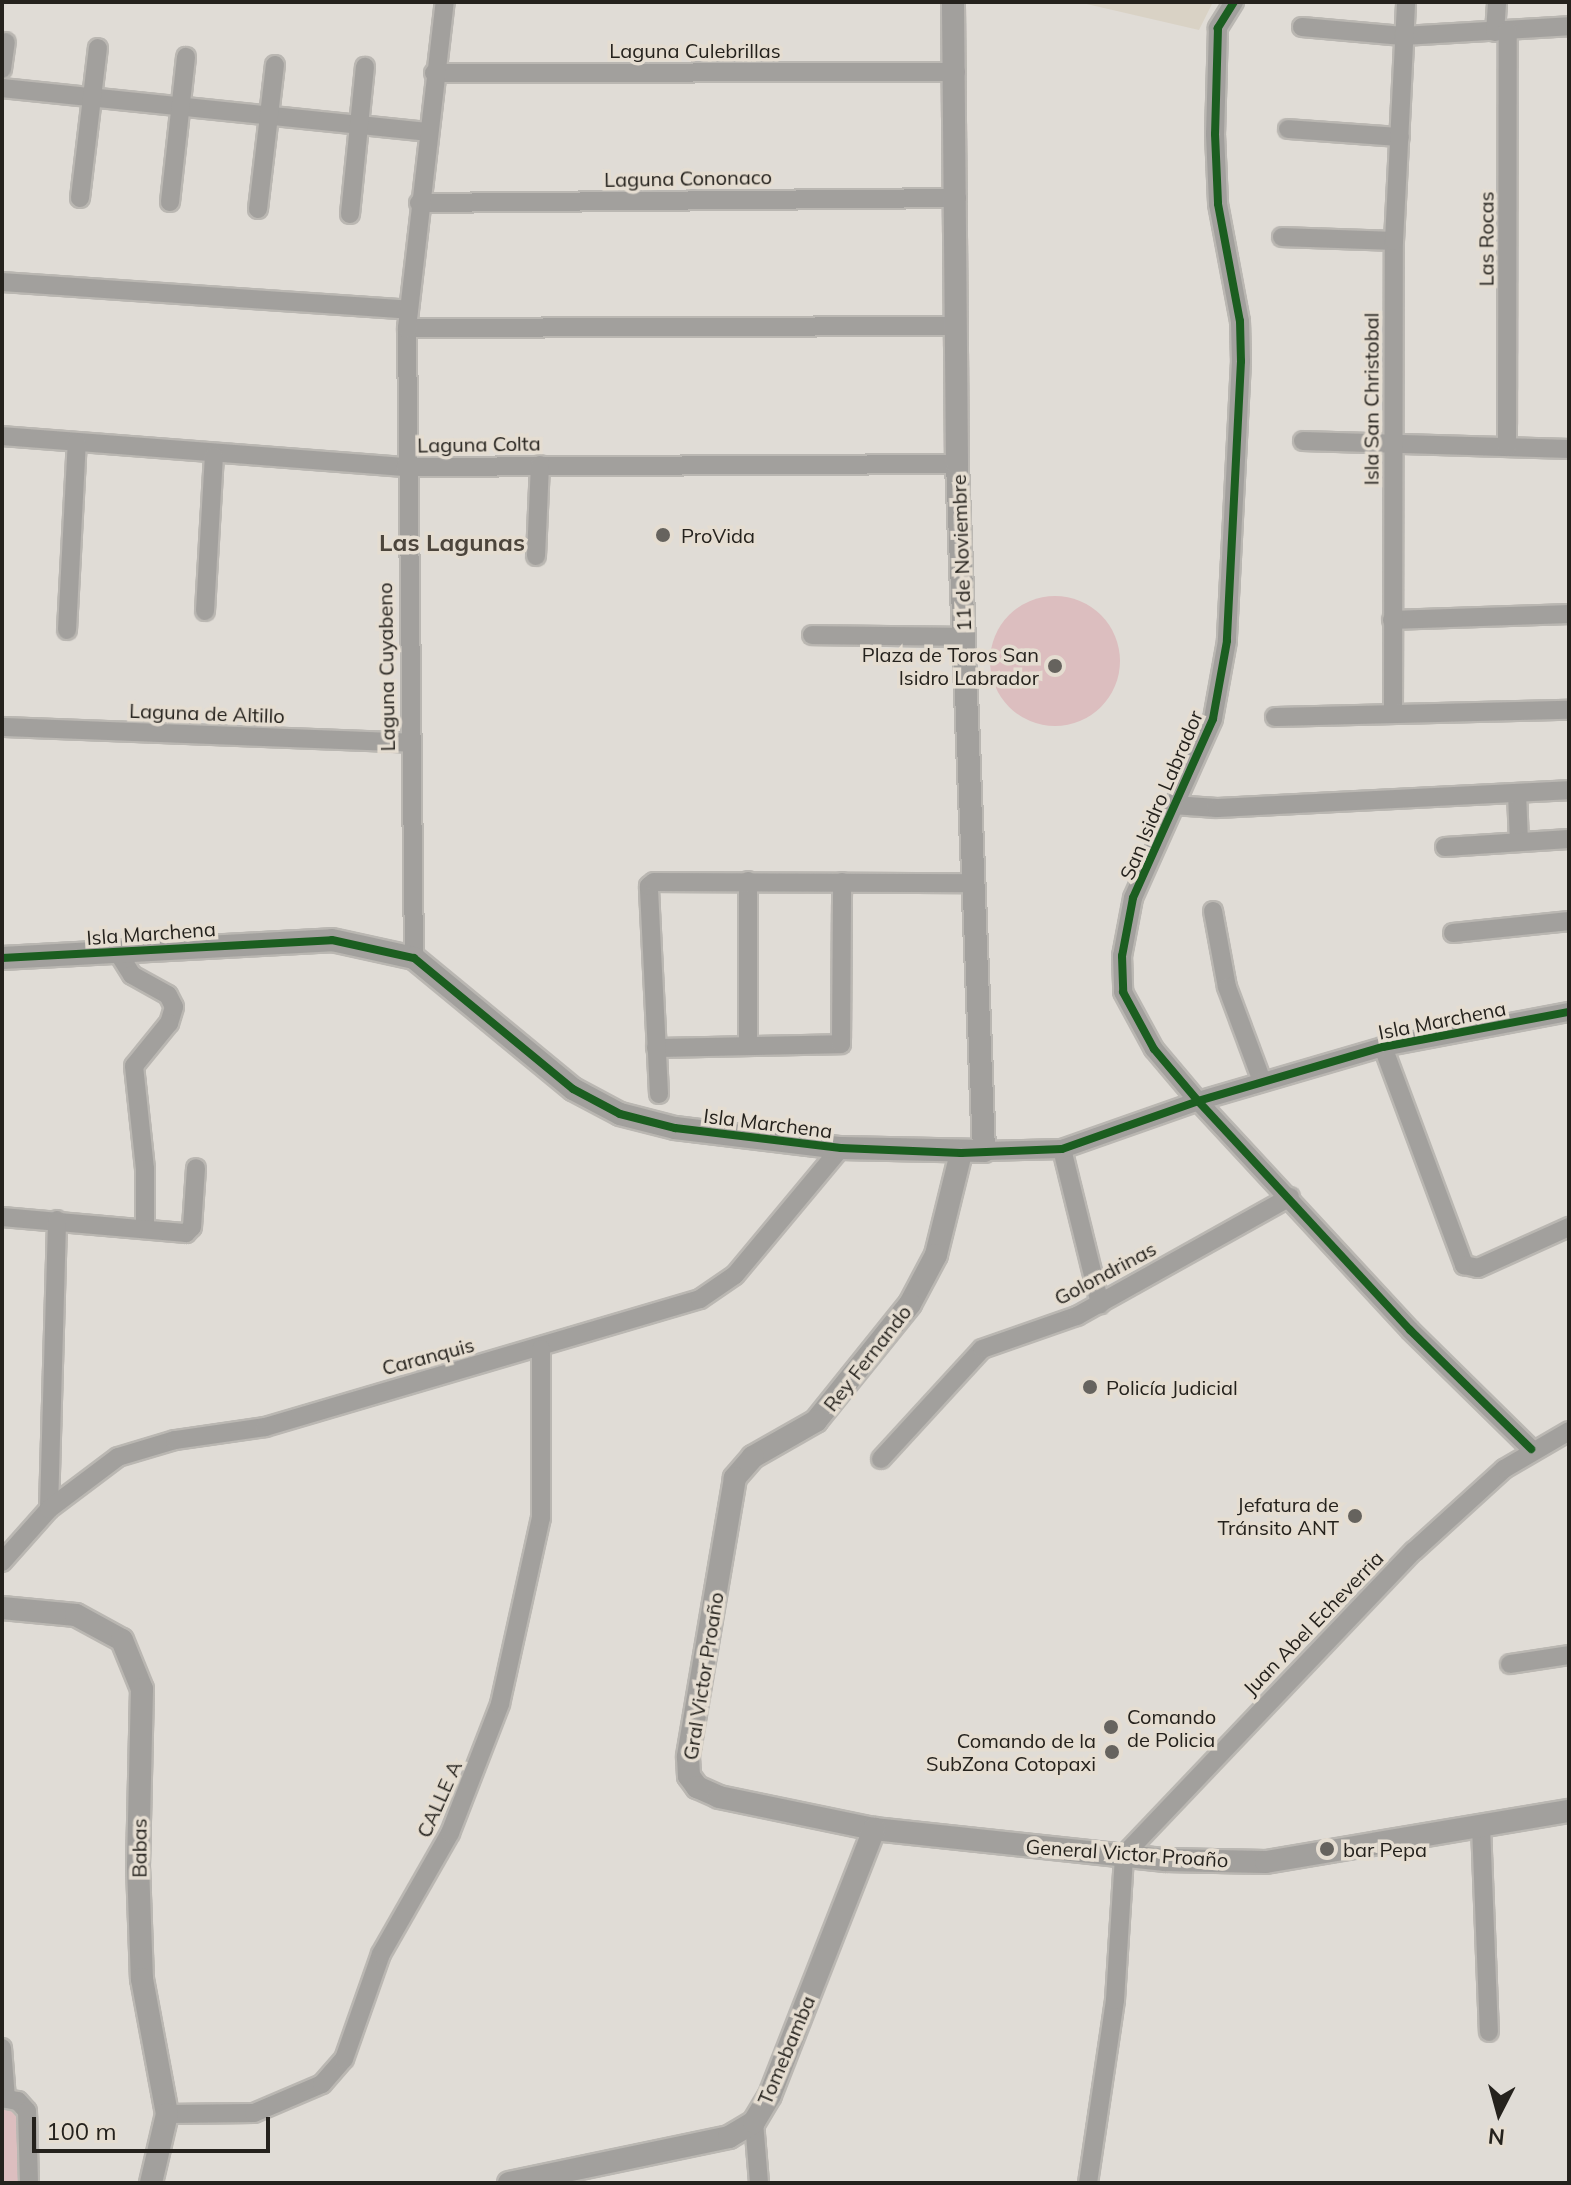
<!DOCTYPE html>
<meta charset="utf-8">
<style>
body{margin:0}
#map{position:relative;width:1571px;height:2185px;overflow:hidden;background:#e0dcd6;font-family:Mulish,sans-serif}
div>[style]{position:absolute}
.built>*{inset:0;background:#d9d2c5}
.green>*{inset:0;background:#dcbebf;transform-origin:0 0}
.round{border-radius:50%}
.roads{filter:drop-shadow(2px 0 #bab7b2) drop-shadow(-2px 0 #bab7b2) drop-shadow(0 2px #bab7b2) drop-shadow(0 -2px #bab7b2)}
.minor>*{height:18px;margin:-9px;padding:0 9px;transform-origin:9px;border-radius:9px;background:#a2a09d}
.tertiary>*{height:22px;margin:-11px;padding:0 11px;transform-origin:11px;border-radius:11px;background:#a2a09d}
.cycleway>*{height:8px;margin:-4px;padding:0 4px;transform-origin:4px;border-radius:4px;background:#1b5e20}
.dots>*{width:22px;height:22px;translate:-50% -50%;box-sizing:border-box;border:4px solid #e5ddd1;border-radius:50%}
span{translate:-50% -50%;white-space:nowrap;text-align:center;line-height:1.15;-webkit-text-stroke:7px #e5ddd1;paint-order:stroke}
.street-label{font-size:20px;color:#25221d}
.poi-label{font-size:20px;color:#25221d}
.left{translate:0 -50%;text-align:left}
.right{translate:-100% -50%;text-align:right}
.quarter-label{font-size:24px;color:#4c453c;font-weight:700}
.frame{position:absolute;inset:0;border:4px solid #25221d;pointer-events:none}
.north{position:absolute;left:1459px;top:2073px;width:80px;height:80px;-webkit-text-stroke:6px #e5ddd1;paint-order:stroke;rotate:186deg;font-size:22px;font-weight:700;line-height:32px;text-align:center;color:#25221d}
.north::after{content:'';display:block;margin:auto;width:28px;height:36px;background:#25221d;clip-path:polygon(50% 0,100% 100%,50% 72%,0 100%)}
.scale{position:absolute;left:32px;top:2117px;width:238px;height:36px;box-sizing:border-box;border:4px solid #25221d;border-top:0;padding-left:10px;font-size:24px;line-height:28px;white-space:nowrap;color:#25221d;-webkit-text-stroke:6px #e5ddd1;paint-order:stroke}
</style>
<div id="map">
<div class="built">
<i style="clip-path:polygon(1078px 2px,1213px 2px,1199px 30px)"></i>
</div>
<div class="green">
<i class="round" style="left:990px;top:596px;width:130px;height:130px"></i>
<i style="left:2px;top:2107px;width:22px;height:76px;rotate:3deg"></i>
</div>
<div class="roads">
<div class="minor">
<i style="left:1234px;top:2px;width:31px;rotate:122deg"></i>
<i style="left:1218px;top:28px;width:106px;rotate:91.6deg"></i>
<i style="left:1215px;top:134px;width:70px;rotate:87.5deg"></i>
<i style="left:1218px;top:204px;width:119px;rotate:79.4deg"></i>
<i style="left:1240px;top:321px;width:40px;rotate:88.6deg"></i>
<i style="left:1241px;top:361px;width:280px;rotate:92.9deg"></i>
<i style="left:1227px;top:641px;width:79px;rotate:100.2deg"></i>
<i style="left:1213px;top:719px;width:196px;rotate:114.1deg"></i>
<i style="left:1133px;top:898px;width:59px;rotate:100.7deg"></i>
<i style="left:1122px;top:956px;width:36px;rotate:88deg"></i>
<i style="left:1123px;top:992px;width:65px;rotate:61.5deg"></i>
<i style="left:1154px;top:1049px;width:68px;rotate:49.8deg"></i>
<i style="left:1198px;top:1101px;width:312px;rotate:47.2deg"></i>
<i style="left:1410px;top:1330px;width:170px;rotate:44.5deg"></i>
<i style="left:1302px;top:27px;width:101px;rotate:5.1deg"></i>
<i style="left:1403px;top:36px;width:166px;rotate:-3.4deg"></i>
<i style="left:1495px;top:32px;width:30px;rotate:-86deg"></i>
<i style="left:2px;top:69px;width:27px;rotate:-82deg"></i>
<i style="left:434px;top:73px;width:522px;rotate:-0.11deg"></i>
<i style="left:2px;top:88px;width:428px;rotate:5.9deg"></i>
<i style="left:1288px;top:129px;width:112px;rotate:4.1deg"></i>
<i style="left:80px;top:198px;width:151px;rotate:-83.2deg"></i>
<i style="left:170px;top:202px;width:146px;rotate:-83.7deg"></i>
<i style="left:419px;top:203px;width:538px;rotate:-0.53deg"></i>
<i style="left:258px;top:209px;width:145px;rotate:-83.3deg"></i>
<i style="left:350px;top:214px;width:148px;rotate:-84.2deg"></i>
<i style="left:1282px;top:237px;width:112px;rotate:2deg"></i>
<i style="left:2px;top:282px;width:407px;rotate:3.9deg"></i>
<i style="left:407px;top:328px;width:550px;rotate:-0.21deg"></i>
<i style="left:2px;top:436px;width:404px;rotate:4.4deg"></i>
<i style="left:405px;top:467px;width:552px;rotate:-0.31deg"></i>
<i style="left:1303px;top:441px;width:266px;rotate:1.7deg"></i>
<i style="left:1507px;top:447px;width:416px;rotate:-89.9deg"></i>
<i style="left:536px;top:556px;width:91px;rotate:-87.5deg"></i>
<i style="left:205px;top:611px;width:155px;rotate:-86.7deg"></i>
<i style="left:1392px;top:620px;width:177px;rotate:-1.9deg"></i>
<i style="left:67px;top:630px;width:188px;rotate:-87deg"></i>
<i style="left:812px;top:635px;width:153px;rotate:0.7deg"></i>
<i style="left:1393px;top:714px;width:473px;rotate:-89.9deg"></i>
<i style="left:1394px;top:241px;width:239px;rotate:-87.1deg"></i>
<i style="left:1275px;top:717px;width:294px;rotate:-1.4deg"></i>
<i style="left:2px;top:727px;width:408px;rotate:2.2deg"></i>
<i style="left:1517px;top:793px;width:49px;rotate:87.7deg"></i>
<i style="left:1173px;top:805px;width:44px;rotate:3.9deg"></i>
<i style="left:1217px;top:808px;width:352px;rotate:-2.9deg"></i>
<i style="left:1445px;top:847px;width:124px;rotate:-3.7deg"></i>
<i style="left:748px;top:881px;width:165px;rotate:90deg"></i>
<i style="left:1213px;top:911px;width:77px;rotate:79.6deg"></i>
<i style="left:1227px;top:987px;width:100px;rotate:69.6deg"></i>
<i style="left:1453px;top:933px;width:117px;rotate:-5.9deg"></i>
<i style="left:117px;top:951px;width:28px;rotate:58deg"></i>
<i style="left:132px;top:975px;width:41px;rotate:29.1deg"></i>
<i style="left:168px;top:995px;width:13px;rotate:63deg"></i>
<i style="left:174px;top:1007px;width:17px;rotate:107deg"></i>
<i style="left:169px;top:1023px;width:55px;rotate:129.1deg"></i>
<i style="left:134px;top:1066px;width:104px;rotate:83.9deg"></i>
<i style="left:145px;top:1169px;width:59px;rotate:90deg"></i>
<i style="left:414px;top:958px;width:630px;rotate:-90.64deg"></i>
<i style="left:407px;top:328px;width:328px;rotate:-83.4deg"></i>
<i style="left:1383px;top:1047px;width:233px;rotate:69.6deg"></i>
<i style="left:1464px;top:1265px;width:14px;rotate:12deg"></i>
<i style="left:1478px;top:1268px;width:100px;rotate:-24.3deg"></i>
<i style="left:656px;top:1048px;width:185px;rotate:-1.2deg"></i>
<i style="left:841px;top:1044px;width:162px;rotate:-89.6deg"></i>
<i style="left:659px;top:1094px;width:208px;rotate:-92.8deg"></i>
<i style="left:649px;top:886px;width:6px;rotate:-39deg"></i>
<i style="left:654px;top:882px;width:318px;rotate:0.2deg"></i>
<i style="left:1062px;top:1149px;width:160px;rotate:76.2deg"></i>
<i style="left:984px;top:1151px;width:78px;rotate:-1.5deg"></i>
<i style="left:1062px;top:1149px;width:144px;rotate:-19.4deg"></i>
<i style="left:1198px;top:1101px;width:193px;rotate:-16.3deg"></i>
<i style="left:1383px;top:1047px;width:189px;rotate:-10.7deg"></i>
<i style="left:2px;top:1217px;width:185px;rotate:5deg"></i>
<i style="left:186px;top:1233px;width:8px;rotate:-45deg"></i>
<i style="left:192px;top:1227px;width:59px;rotate:-86.1deg"></i>
<i style="left:881px;top:1459px;width:149px;rotate:-47.4deg"></i>
<i style="left:982px;top:1349px;width:101px;rotate:-19.2deg"></i>
<i style="left:1077px;top:1316px;width:244px;rotate:-29.2deg"></i>
<i style="left:49px;top:1509px;width:289px;rotate:-88.4deg"></i>
<i style="left:2px;top:1562px;width:71px;rotate:-48.4deg"></i>
<i style="left:49px;top:1509px;width:86px;rotate:-37deg"></i>
<i style="left:118px;top:1457px;width:59px;rotate:-16.6deg"></i>
<i style="left:175px;top:1440px;width:91px;rotate:-8.2deg"></i>
<i style="left:265px;top:1427px;width:453px;rotate:-16.4deg"></i>
<i style="left:700px;top:1299px;width:42px;rotate:-34.4deg"></i>
<i style="left:735px;top:1275px;width:165px;rotate:-50.2deg"></i>
<i style="left:1510px;top:1664px;width:60px;rotate:-8.7deg"></i>
<i style="left:1481px;top:1826px;width:206px;rotate:87.8deg"></i>
<i style="left:2px;top:2048px;width:51px;rotate:85.5deg"></i>
<i style="left:2px;top:2098px;width:16px;rotate:11deg"></i>
<i style="left:18px;top:2101px;width:13px;rotate:48deg"></i>
<i style="left:27px;top:2111px;width:72px;rotate:88.4deg"></i>
<i style="left:167px;top:2114px;width:87px;rotate:-0.7deg"></i>
<i style="left:254px;top:2113px;width:74px;rotate:-23.1deg"></i>
<i style="left:322px;top:2084px;width:33px;rotate:-49deg"></i>
<i style="left:344px;top:2059px;width:111px;rotate:-70.6deg"></i>
<i style="left:381px;top:1954px;width:139px;rotate:-60.3deg"></i>
<i style="left:450px;top:1833px;width:138px;rotate:-68.8deg"></i>
<i style="left:500px;top:1704px;width:190px;rotate:-77.6deg"></i>
<i style="left:541px;top:1518px;width:169px;rotate:-90deg"></i>
<i style="left:754px;top:2122px;width:61px;rotate:85.3deg"></i>
<i style="left:1088px;top:2183px;width:185px;rotate:-81.6deg"></i>
<i style="left:1115px;top:2000px;width:145px;rotate:-86.4deg"></i>
<i style="left:1124px;top:1855px;width:420px;rotate:-46.4deg"></i>
<i style="left:1414px;top:1551px;width:122px;rotate:-42.3deg"></i>
<i style="left:1504px;top:1469px;width:75px;rotate:-30.3deg"></i>
</div>
<div class="tertiary">
<i style="left:2px;top:958px;width:330px;rotate:-3.1deg"></i>
<i style="left:332px;top:940px;width:84px;rotate:12.4deg"></i>
<i style="left:414px;top:958px;width:206px;rotate:39.5deg"></i>
<i style="left:573px;top:1089px;width:53px;rotate:28deg"></i>
<i style="left:620px;top:1114px;width:57px;rotate:14.3deg"></i>
<i style="left:675px;top:1128px;width:167px;rotate:6.9deg"></i>
<i style="left:841px;top:1148px;width:143px;rotate:1.2deg"></i>
<i style="left:984px;top:1151px;width:688px;rotate:-92.25deg"></i>
<i style="left:957px;top:464px;width:462px;rotate:-90.5deg"></i>
<i style="left:961px;top:1153px;width:105px;rotate:103.8deg"></i>
<i style="left:936px;top:1255px;width:55px;rotate:118deg"></i>
<i style="left:910px;top:1304px;width:150px;rotate:128.8deg"></i>
<i style="left:816px;top:1421px;width:73px;rotate:150.3deg"></i>
<i style="left:753px;top:1457px;width:28px;rotate:131deg"></i>
<i style="left:735px;top:1478px;width:283px;rotate:99.6deg"></i>
<i style="left:688px;top:1757px;width:19px;rotate:87deg"></i>
<i style="left:689px;top:1776px;width:14px;rotate:54deg"></i>
<i style="left:697px;top:1787px;width:24px;rotate:24deg"></i>
<i style="left:719px;top:1797px;width:158px;rotate:11.7deg"></i>
<i style="left:874px;top:1829px;width:293px;rotate:6.1deg"></i>
<i style="left:1165px;top:1860px;width:101px;rotate:1.1deg"></i>
<i style="left:1266px;top:1862px;width:307px;rotate:-9.6deg"></i>
<i style="left:2px;top:1608px;width:74px;rotate:5.4deg"></i>
<i style="left:76px;top:1615px;width:52px;rotate:28.5deg"></i>
<i style="left:122px;top:1640px;width:53px;rotate:67.8deg"></i>
<i style="left:142px;top:1689px;width:177px;rotate:91.3deg"></i>
<i style="left:138px;top:1866px;width:113px;rotate:88deg"></i>
<i style="left:142px;top:1979px;width:137px;rotate:79.5deg"></i>
<i style="left:167px;top:2114px;width:71px;rotate:103.1deg"></i>
<i style="left:509px;top:2183px;width:225px;rotate:-11.8deg"></i>
<i style="left:729px;top:2137px;width:29px;rotate:-31deg"></i>
<i style="left:754px;top:2122px;width:31px;rotate:-59deg"></i>
<i style="left:770px;top:2095px;width:286px;rotate:-68.6deg"></i>
</div>
</div>
<div class="cycleway">
<i style="left:1234px;top:2px;width:31px;rotate:122deg"></i>
<i style="left:1218px;top:28px;width:106px;rotate:91.6deg"></i>
<i style="left:1215px;top:134px;width:70px;rotate:87.5deg"></i>
<i style="left:1218px;top:204px;width:119px;rotate:79.4deg"></i>
<i style="left:1240px;top:321px;width:40px;rotate:88.6deg"></i>
<i style="left:1241px;top:361px;width:280px;rotate:92.9deg"></i>
<i style="left:1227px;top:641px;width:79px;rotate:100.2deg"></i>
<i style="left:1213px;top:719px;width:196px;rotate:114.1deg"></i>
<i style="left:1133px;top:898px;width:59px;rotate:100.7deg"></i>
<i style="left:1122px;top:956px;width:36px;rotate:88deg"></i>
<i style="left:1123px;top:992px;width:65px;rotate:61.5deg"></i>
<i style="left:1154px;top:1049px;width:68px;rotate:49.8deg"></i>
<i style="left:1198px;top:1101px;width:312px;rotate:47.2deg"></i>
<i style="left:1410px;top:1330px;width:170px;rotate:44.5deg"></i>
<i style="left:2px;top:958px;width:330px;rotate:-3.1deg"></i>
<i style="left:332px;top:940px;width:84px;rotate:12.4deg"></i>
<i style="left:414px;top:958px;width:206px;rotate:39.5deg"></i>
<i style="left:573px;top:1089px;width:53px;rotate:28deg"></i>
<i style="left:620px;top:1114px;width:57px;rotate:14.3deg"></i>
<i style="left:675px;top:1128px;width:167px;rotate:6.9deg"></i>
<i style="left:841px;top:1148px;width:120px;rotate:2.4deg"></i>
<i style="left:961px;top:1153px;width:101px;rotate:-2.3deg"></i>
<i style="left:1062px;top:1149px;width:144px;rotate:-19.4deg"></i>
<i style="left:1198px;top:1101px;width:193px;rotate:-16.3deg"></i>
<i style="left:1383px;top:1047px;width:189px;rotate:-10.7deg"></i>
</div>
<div class="dots">
<i style="left:663px;top:535px;background:#66635e"></i>
<i style="left:1055px;top:666px;background:#66635e"></i>
<i style="left:1090px;top:1387px;background:#66635e"></i>
<i style="left:1355px;top:1516px;background:#66635e"></i>
<i style="left:1111px;top:1727px;background:#66635e"></i>
<i style="left:1112px;top:1752px;background:#66635e"></i>
<i style="left:1327px;top:1849px;background:#66635e"></i>
</div>
<div class="street-label">
<span style="left:695px;top:50px">Laguna Culebrillas</span>
<span style="left:688px;top:178px;rotate:-1deg">Laguna Cononaco</span>
<span style="left:1486px;top:239px;rotate:-90deg">Las Rocas</span>
<span style="left:1371px;top:399px;rotate:-90deg">Isla San Christobal</span>
<span style="left:479px;top:444px;rotate:-1deg">Laguna Colta</span>
<span style="left:961px;top:553px;rotate:-92deg">11 de Noviembre</span>
<span style="left:386px;top:667px;rotate:-91deg">Laguna Cuyabeno</span>
<span style="left:207px;top:713px;rotate:2deg">Laguna de Altillo</span>
<span style="left:1161px;top:795px;rotate:-67deg">San Isidro Labrador</span>
<span style="left:151px;top:933px;rotate:-4deg">Isla Marchena</span>
<span style="left:1442px;top:1020px;rotate:-11deg">Isla Marchena</span>
<span style="left:768px;top:1123px;rotate:7deg">Isla Marchena</span>
<span style="left:1105px;top:1273px;rotate:-28deg">Golondrinas</span>
<span style="left:428px;top:1356px;rotate:-15deg">Caranquis</span>
<span style="left:867px;top:1358px;rotate:-52deg">Rey Fernando</span>
<span style="left:1313px;top:1623px;rotate:-46deg">Juan Abel Echeverria</span>
<span style="left:703px;top:1676px;rotate:-81deg">Gral Victor Proaño</span>
<span style="left:439px;top:1799px;rotate:-66deg">CALLE A</span>
<span style="left:139px;top:1848px;rotate:-90deg">Babas</span>
<span style="left:1127px;top:1853px;rotate:4deg">General Victor Proaño</span>
<span style="left:786px;top:2050px;rotate:-67deg">Tomebamba</span>
</div>
<div class="poi-label">
<span class="left" style="left:681px;top:535px">ProVida</span>
<span class="right" style="left:1039px;top:666px">Plaza de Toros San<br>Isidro Labrador</span>
<span class="left" style="left:1106px;top:1387px">Policía Judicial</span>
<span class="right" style="left:1339px;top:1516px">Jefatura de<br>Tránsito ANT</span>
<span class="left" style="left:1127px;top:1728px">Comando<br>de Policia</span>
<span class="right" style="left:1096px;top:1752px">Comando de la<br>SubZona Cotopaxi</span>
<span class="left" style="left:1343px;top:1849px">bar Pepa</span>
</div>
<div class="quarter-label">
<span style="left:452px;top:543px">Las Lagunas</span>
</div>
<div class="frame"></div>
<div class="north">N</div>
<div class="scale">100 m</div>
</div>
